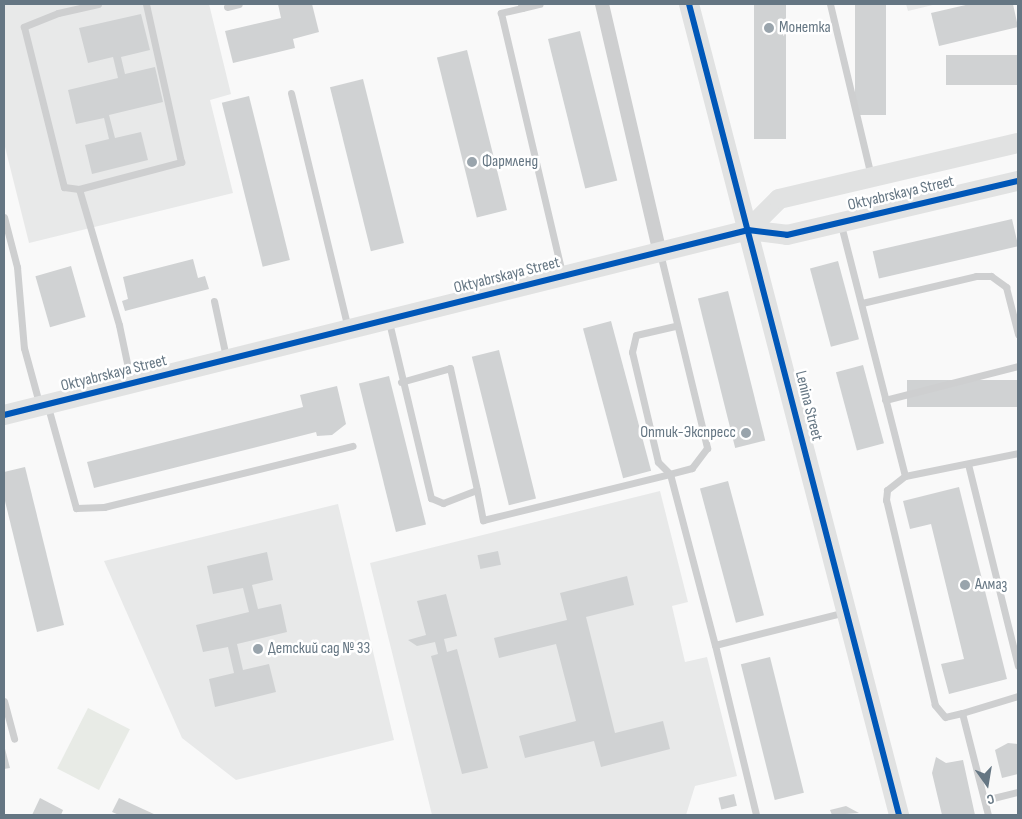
<!DOCTYPE html>
<meta charset="utf-8">
<style>
body{margin:0}
#map{position:relative;width:1022px;height:819px;overflow:hidden;background:#f9f9f9;font-family:"Sofia Sans Condensed",sans-serif}
div>[style]{position:absolute}
.built>*{inset:0;background:#e8e9e9}
.green>*{inset:0;background:#e8ebe6;transform-origin:0 0}
.building>*{inset:0;background:#d0d2d3;transform-origin:0 0}
.lane>*{height:7px;margin:-3.5px;padding:0 3.5px;transform-origin:3.5px;border-radius:3.5px;background:#cecfd0}
.street>*{height:14px;margin:-7px;padding:0 7px;transform-origin:7px;border-radius:7px;background:#cecfd0}
.secondary>*{height:20px;margin:-10px;padding:0 10px;transform-origin:10px;border-radius:10px;background:#e1e2e2}
.cycleway>*{height:6px;margin:-3px;padding:0 3px;transform-origin:3px;border-radius:3px;background:#0057b8}
.dots>*{width:14px;height:14px;translate:-50% -50%;box-sizing:border-box;border:2px solid #fff;border-radius:50%}
span{translate:-50% -50%;white-space:nowrap;text-align:center;line-height:1.15;-webkit-text-stroke:5px #fff;paint-order:stroke}
.poi-label{font-size:16px;color:#657683}
.left{translate:0 -50%;text-align:left}
.right{translate:-100% -50%;text-align:right}
.street-label{font-size:16px;color:#657683}
.frame{position:absolute;inset:0;border:5px solid #657683;pointer-events:none}
.north{position:absolute;left:962px;top:759px;width:50px;height:50px;-webkit-text-stroke:4px #fff;paint-order:stroke;rotate:167deg;font-size:14px;font-weight:700;line-height:20px;text-align:center;color:#657683}
.north::after{content:'';display:block;margin:auto;width:18px;height:22px;background:#657683;clip-path:polygon(50% 0,100% 100%,50% 72%,0 100%)}
</style>
<div id="map">
<div class="built">
<i style="clip-path:polygon(4px 4px,209px 4px,231px 94px,210px 100px,233px 193px,29px 243px,4px 143px)"></i>
<i style="clip-path:polygon(906px 4px,937px 4px,908px 11px)"></i>
<i style="clip-path:polygon(660px 491px,688px 602px,672px 606px,685px 662px,707px 657px,737px 776px,695px 786px,686px 815px,432px 815px,370px 563px)"></i>
<i style="clip-path:polygon(338px 504px,394px 740px,236px 780px,182px 738px,104px 561px)"></i>
</div>
<div class="green">
<i style="left:88px;top:708px;width:47px;height:68px;rotate:27deg"></i>
</div>
<div class="building">
<i style="clip-path:polygon(278px 4px,312px 4px,319px 32px,293px 39px,295px 48px,233px 63px,225px 31px,281px 18px)"></i>
<i style="left:754px;top:4px;width:32px;height:135px"></i>
<i style="left:855px;top:4px;width:31px;height:111px"></i>
<i style="clip-path:polygon(970px 4px,1013px 4px,1018px 27px,939px 46px,931px 13px)"></i>
<i style="clip-path:polygon(141px 14px,150px 50px,121px 57px,125px 74px,155px 67px,163px 102px,109px 115px,115px 138px,141px 132px,148px 160px,92px 174px,85px 145px,109px 139px,104px 118px,76px 124px,68px 90px,118px 78px,113px 57px,88px 63px,79px 28px)"></i>
<i style="left:580px;top:31px;width:154px;height:33px;rotate:76deg"></i>
<i style="left:467px;top:50px;width:165px;height:31px;rotate:76deg"></i>
<i style="left:1018px;top:55px;width:30px;height:72px;rotate:90deg"></i>
<i style="left:363px;top:79px;width:169px;height:34px;rotate:76deg"></i>
<i style="left:249px;top:96px;width:169px;height:28px;rotate:76deg"></i>
<i style="left:1012px;top:219px;width:28px;height:143px;rotate:77deg"></i>
<i style="clip-path:polygon(193px 259px,198px 278px,205px 276px,209px 289px,125px 311px,122px 301px,128px 299px,123px 277px)"></i>
<i style="left:838px;top:261px;width:81px;height:29px;rotate:75deg"></i>
<i style="left:71px;top:266px;width:53px;height:37px;rotate:74deg"></i>
<i style="left:728px;top:291px;width:154px;height:31px;rotate:76deg"></i>
<i style="left:611px;top:321px;width:155px;height:29px;rotate:75deg"></i>
<i style="left:499px;top:350px;width:153px;height:28px;rotate:76deg"></i>
<i style="left:863px;top:365px;width:81px;height:28px;rotate:75deg"></i>
<i style="left:389px;top:376px;width:153px;height:31px;rotate:76deg"></i>
<i style="left:1018px;top:380px;width:27px;height:111px;rotate:90deg"></i>
<i style="clip-path:polygon(337px 386px,346px 424px,332px 435px,317px 436px,316px 432px,94px 488px,87px 462px,303px 407px,300px 395px)"></i>
<i style="clip-path:polygon(25px 467px,64px 625px,37px 632px,4px 497px,4px 472px)"></i>
<i style="left:728px;top:481px;width:139px;height:29px;rotate:75deg"></i>
<i style="clip-path:polygon(959px 487px,1007px 679px,949px 694px,941px 664px,964px 659px,931px 524px,910px 529px,903px 501px)"></i>
<i style="left:498px;top:551px;width:14px;height:21px;rotate:78deg"></i>
<i style="clip-path:polygon(267px 552px,273px 580px,252px 585px,258px 609px,281px 604px,287px 632px,237px 644px,243px 670px,269px 664px,276px 692px,215px 707px,209px 679px,234px 673px,228px 647px,203px 652px,196px 625px,249px 612px,243px 588px,213px 594px,207px 566px)"></i>
<i style="clip-path:polygon(627px 576px,634px 605px,586px 617px,615px 733px,663px 721px,670px 749px,601px 767px,594px 741px,525px 758px,519px 736px,576px 721px,556px 644px,499px 658px,494px 638px,567px 620px,560px 593px)"></i>
<i style="clip-path:polygon(446px 594px,457px 636px,444px 639px,447px 652px,457px 649px,488px 768px,462px 774px,431px 656px,438px 654px,435px 642px,417px 646px,408px 640px,426px 635px,417px 601px)"></i>
<i style="left:770px;top:657px;width:140px;height:30px;rotate:76deg"></i>
<i style="clip-path:polygon(1008px 743px,1018px 744px,1018px 774px,1002px 778px,995px 750px)"></i>
<i style="clip-path:polygon(4px 745px,10px 768px,4px 769px)"></i>
<i style="clip-path:polygon(936px 757px,946px 763px,963px 760px,975px 815px,942px 815px,932px 773px)"></i>
<i style="left:734px;top:794px;width:12px;height:16px;rotate:76deg"></i>
<i style="clip-path:polygon(40px 798px,63px 810px,61px 815px,32px 815px)"></i>
<i style="clip-path:polygon(119px 798px,156px 815px,119px 815px,112px 812px)"></i>
<i style="clip-path:polygon(846px 806px,859px 813px,832px 815px,830px 810px)"></i>
</div>
<div class="lane">
<i style="left:98px;top:4px;width:41px;rotate:167.3deg"></i>
<i style="left:58px;top:13px;width:37px;rotate:158deg"></i>
<i style="left:24px;top:27px;width:165px;rotate:76deg"></i>
<i style="left:64px;top:187px;width:15px;rotate:8deg"></i>
<i style="left:79px;top:189px;width:106px;rotate:-14.8deg"></i>
<i style="left:181px;top:162px;width:162px;rotate:-102.5deg"></i>
<i style="left:521px;top:4px;width:4px;rotate:76deg"></i>
<i style="left:522px;top:8px;width:22px;rotate:167deg"></i>
<i style="left:501px;top:13px;width:268px;rotate:76.8deg"></i>
<i style="left:830px;top:4px;width:177px;rotate:76.6deg"></i>
<i style="left:227px;top:7px;width:12px;rotate:-14deg"></i>
<i style="left:522px;top:8px;width:18px;rotate:-13deg"></i>
<i style="left:291px;top:93px;width:243px;rotate:76.4deg"></i>
<i style="left:79px;top:189px;width:142px;rotate:73.6deg"></i>
<i style="left:119px;top:325px;width:58px;rotate:78.1deg"></i>
<i style="left:4px;top:217px;width:52px;rotate:75.4deg"></i>
<i style="left:17px;top:267px;width:81px;rotate:85.1deg"></i>
<i style="left:24px;top:348px;width:57px;rotate:74.7deg"></i>
<i style="left:841px;top:225px;width:259px;rotate:75.7deg"></i>
<i style="left:660px;top:253px;width:201px;rotate:76.4deg"></i>
<i style="left:707px;top:448px;width:25px;rotate:127deg"></i>
<i style="left:692px;top:468px;width:23px;rotate:165deg"></i>
<i style="left:670px;top:474px;width:17px;rotate:-135deg"></i>
<i style="left:658px;top:462px;width:113px;rotate:-103.3deg"></i>
<i style="left:632px;top:352px;width:17px;rotate:-77deg"></i>
<i style="left:636px;top:335px;width:40px;rotate:-13deg"></i>
<i style="left:214px;top:301px;width:57px;rotate:77.9deg"></i>
<i style="left:862px;top:303px;width:117px;rotate:-13.3deg"></i>
<i style="left:976px;top:276px;width:15px"></i>
<i style="left:991px;top:276px;width:19px;rotate:36deg"></i>
<i style="left:1006px;top:287px;width:49px;rotate:75.7deg"></i>
<i style="left:389px;top:322px;width:181px;rotate:76.6deg"></i>
<i style="left:431px;top:498px;width:13px;rotate:23deg"></i>
<i style="left:443px;top:503px;width:36px;rotate:-21deg"></i>
<i style="left:477px;top:490px;width:31px;rotate:79deg"></i>
<i style="left:483px;top:520px;width:193px;rotate:-13.8deg"></i>
<i style="left:670px;top:474px;width:177px;rotate:75.3deg"></i>
<i style="left:715px;top:645px;width:134px;rotate:-14.2deg"></i>
<i style="left:401px;top:382px;width:51px;rotate:-15.9deg"></i>
<i style="left:450px;top:368px;width:125px;rotate:77.5deg"></i>
<i style="left:885px;top:400px;width:137px;rotate:-14.3deg"></i>
<i style="left:48px;top:407px;width:105px;rotate:74.5deg"></i>
<i style="left:76px;top:508px;width:28px;rotate:-2deg"></i>
<i style="left:104px;top:507px;width:256px;rotate:-13.8deg"></i>
<i style="left:968px;top:464px;width:208px;rotate:76.1deg"></i>
<i style="left:715px;top:645px;width:175px;rotate:76.4deg"></i>
<i style="left:4px;top:701px;width:39px;rotate:75deg"></i>
<i style="left:962px;top:713px;width:59px;rotate:-16.9deg"></i>
<i style="left:985px;top:800px;width:34px;rotate:-14deg"></i>
<i style="left:988px;top:815px;width:105px;rotate:-104.3deg"></i>
<i style="left:962px;top:713px;width:17px;rotate:167deg"></i>
<i style="left:945px;top:717px;width:16px;rotate:-130deg"></i>
<i style="left:935px;top:705px;width:211px;rotate:-103.4deg"></i>
<i style="left:886px;top:500px;width:10px;rotate:-84deg"></i>
<i style="left:887px;top:490px;width:23px;rotate:-38deg"></i>
<i style="left:905px;top:476px;width:115px;rotate:-11.5deg"></i>
</div>
<div class="street">
<i style="left:602px;top:4px;width:256px;rotate:76.9deg"></i>
</div>
<div class="secondary">
<i style="left:689px;top:4px;width:838px;rotate:75.48deg"></i>
<i style="left:748px;top:230px;width:44px;rotate:-45deg"></i>
<i style="left:779px;top:199px;width:245px;rotate:-13.2deg"></i>
<i style="left:4px;top:415px;width:767px;rotate:-13.96deg"></i>
<i style="left:748px;top:230px;width:39px;rotate:7deg"></i>
<i style="left:787px;top:235px;width:237px;rotate:-13.2deg"></i>
</div>
<div class="cycleway">
<i style="left:689px;top:4px;width:838px;rotate:75.48deg"></i>
<i style="left:4px;top:415px;width:767px;rotate:-13.96deg"></i>
<i style="left:748px;top:230px;width:39px;rotate:7deg"></i>
<i style="left:787px;top:235px;width:237px;rotate:-13.2deg"></i>
</div>
<div class="dots">
<i style="left:769px;top:28px;background:#99a4ac"></i>
<i style="left:472px;top:162px;background:#99a4ac"></i>
<i style="left:746px;top:433px;background:#99a4ac"></i>
<i style="left:965px;top:585px;background:#99a4ac"></i>
<i style="left:258px;top:649px;background:#99a4ac"></i>
</div>
<div class="poi-label">
<span class="left" style="left:779px;top:28px">Монетка</span>
<span class="left" style="left:482px;top:162px">Фармленд</span>
<span class="right" style="left:736px;top:433px">Оптик-Экспресс</span>
<span class="left" style="left:975px;top:585px">Алмаз</span>
<span class="left" style="left:268px;top:649px">Детский сад № 33</span>
</div>
<div class="street-label">
<span style="left:901px;top:194px;rotate:-13deg">Oktyabrskaya Street</span>
<span style="left:507px;top:276px;rotate:-14deg">Oktyabrskaya Street</span>
<span style="left:114px;top:374px;rotate:-14deg">Oktyabrskaya Street</span>
<span style="left:808px;top:406px;rotate:76deg">Lenina Street</span>
</div>
<div class="frame"></div>
<div class="north">С</div>
</div>
